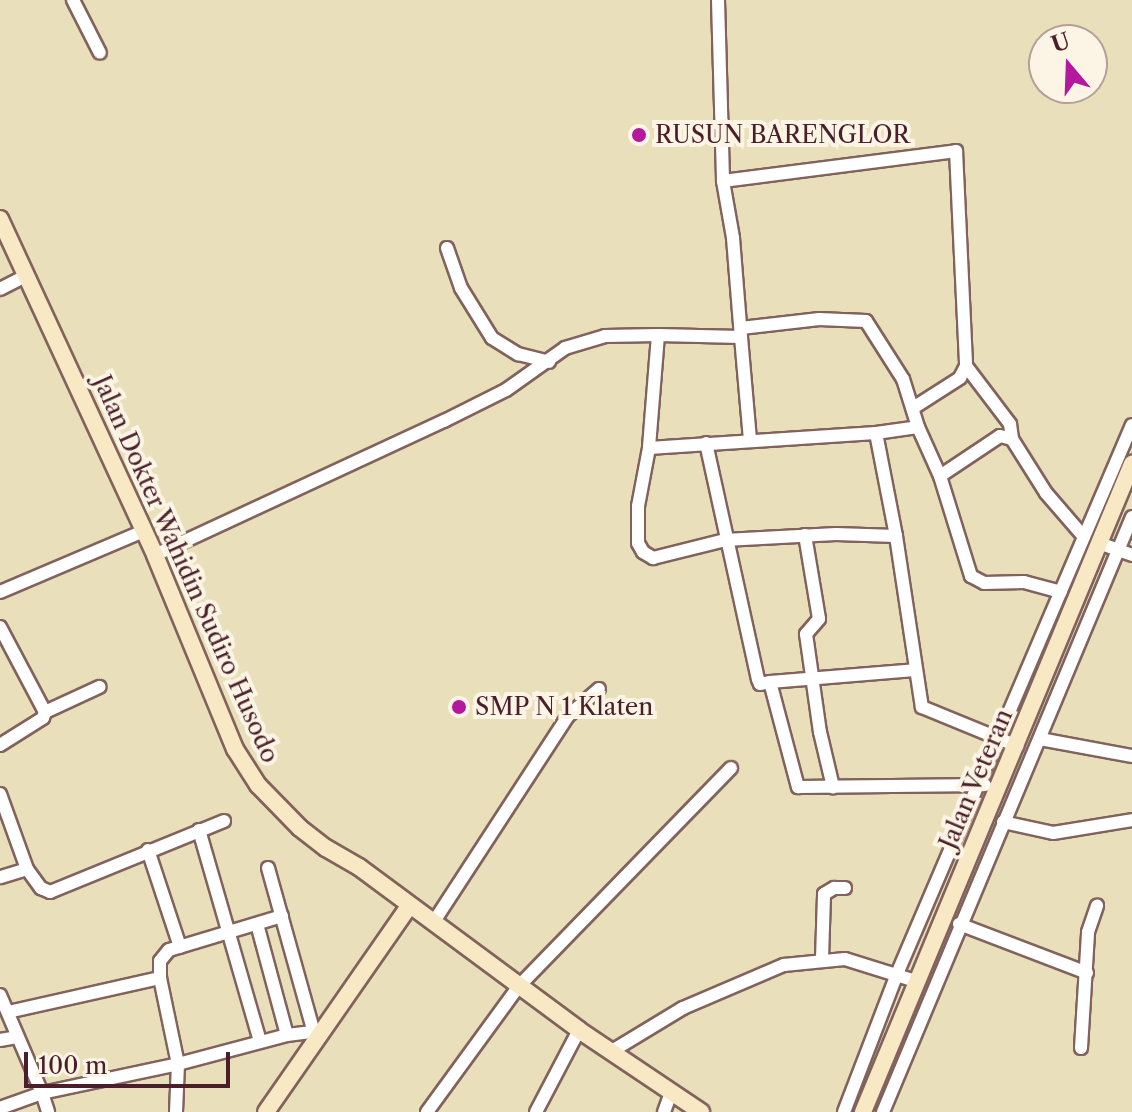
<!DOCTYPE html>
<style>
body{margin:0}
#map{position:relative;width:1132px;height:1112px;overflow:hidden;background:#e9dfba;font-family:"Libre Caslon Text",serif}
div>[style]{position:absolute}
.roads{filter:drop-shadow(2px 0 #82625d) drop-shadow(-2px 0 #82625d) drop-shadow(0 2px #82625d) drop-shadow(0 -2px #82625d)}
.street>*{height:12px;margin:-6px;padding:0 6px;transform-origin:6px;border-radius:6px;background:#fff}
.secondary>*{height:16px;margin:-8px;padding:0 8px;transform-origin:8px;border-radius:8px;background:#f8e8c3}
.dots>*{width:22px;height:22px;translate:-50% -50%;box-sizing:border-box;border:4px solid #fcf5e5;border-radius:50%}
span{translate:-50% -50%;white-space:nowrap;text-align:center;line-height:1.15;-webkit-text-stroke:8px #fcf5e5;paint-order:stroke}
.poi-label{font-size:24px;color:#4a1f2b}
.left{translate:0 -50%;text-align:left}
.street-label{font-size:24px;color:#4a1f2b}
.north{position:absolute;left:1028px;top:24px;width:80px;height:80px;box-sizing:border-box;background:#fcf5e5;border:2px solid #b59f9b;border-radius:50%;rotate:341deg;font-size:22px;font-weight:700;line-height:32px;text-align:center;color:#4a1f2b}
.north::after{content:'';display:block;margin:auto;width:28px;height:36px;background:#b5179e;clip-path:polygon(50% 0,100% 100%,50% 72%,0 100%)}
.scale{position:absolute;left:24px;top:1052px;width:206px;height:36px;box-sizing:border-box;border:4px solid #4a1f2b;border-top:0;padding-left:10px;font-size:24px;line-height:28px;white-space:nowrap;color:#4a1f2b;-webkit-text-stroke:6px #fcf5e5;paint-order:stroke}
</style>
<div id="map">
<div class="roads">
<div class="street">
<i style="left:73px;top:0;width:59px;rotate:63deg"></i>
<i style="left:718px;top:0;width:181px;rotate:88.4deg"></i>
<i style="left:723px;top:181px;width:58px;rotate:80deg"></i>
<i style="left:733px;top:238px;width:99px;rotate:85.4deg"></i>
<i style="left:741px;top:337px;width:83px;rotate:-178.6deg"></i>
<i style="left:658px;top:335px;width:113px;rotate:94.6deg"></i>
<i style="left:649px;top:448px;width:59px;rotate:100.7deg"></i>
<i style="left:638px;top:506px;width:37px;rotate:90deg"></i>
<i style="left:638px;top:543px;width:10px;rotate:61deg"></i>
<i style="left:643px;top:552px;width:12px;rotate:31deg"></i>
<i style="left:653px;top:558px;width:74px;rotate:-14deg"></i>
<i style="left:725px;top:540px;width:111px;rotate:-3.1deg"></i>
<i style="left:836px;top:534px;width:60px;rotate:1.9deg"></i>
<i style="left:896px;top:536px;width:173px;rotate:81.4deg"></i>
<i style="left:922px;top:707px;width:103px;rotate:22.3deg"></i>
<i style="left:723px;top:181px;width:235px;rotate:-7.3deg"></i>
<i style="left:956px;top:151px;width:215px;rotate:87.3deg"></i>
<i style="left:966px;top:366px;width:13px;rotate:117deg"></i>
<i style="left:960px;top:378px;width:56px;rotate:147.4deg"></i>
<i style="left:447px;top:248px;width:42px;rotate:70.7deg"></i>
<i style="left:461px;top:288px;width:59px;rotate:58.2deg"></i>
<i style="left:492px;top:338px;width:31px;rotate:32deg"></i>
<i style="left:518px;top:354px;width:32px;rotate:14deg"></i>
<i style="left:0;top:289px;width:29px;rotate:-27deg"></i>
<i style="left:741px;top:328px;width:79px;rotate:-6.6deg"></i>
<i style="left:819px;top:319px;width:47px;rotate:2.4deg"></i>
<i style="left:866px;top:321px;width:69px;rotate:57.5deg"></i>
<i style="left:903px;top:379px;width:50px;rotate:72.6deg"></i>
<i style="left:918px;top:427px;width:54px;rotate:65.8deg"></i>
<i style="left:940px;top:476px;width:105px;rotate:72.8deg"></i>
<i style="left:971px;top:576px;width:15px;rotate:28deg"></i>
<i style="left:984px;top:583px;width:40px;rotate:-1.4deg"></i>
<i style="left:1024px;top:582px;width:38px;rotate:15deg"></i>
<i style="left:741px;top:337px;width:103px;rotate:85deg"></i>
<i style="left:966px;top:366px;width:73px;rotate:52.8deg"></i>
<i style="left:1010px;top:424px;width:15px;rotate:82deg"></i>
<i style="left:876px;top:433px;width:105px;rotate:79deg"></i>
<i style="left:706px;top:443px;width:242px;rotate:77.6deg"></i>
<i style="left:758px;top:679px;width:5px;rotate:68deg"></i>
<i style="left:760px;top:684px;width:10px;rotate:-11deg"></i>
<i style="left:770px;top:682px;width:109px;rotate:75.1deg"></i>
<i style="left:798px;top:787px;width:187px;rotate:-0.6deg"></i>
<i style="left:649px;top:448px;width:227px;rotate:-3.8deg"></i>
<i style="left:876px;top:433px;width:42px;rotate:-8.1deg"></i>
<i style="left:940px;top:476px;width:72px;rotate:-33.7deg"></i>
<i style="left:1000px;top:436px;width:12px;rotate:14deg"></i>
<i style="left:1012px;top:439px;width:64px;rotate:57.8deg"></i>
<i style="left:1046px;top:493px;width:58px;rotate:49.2deg"></i>
<i style="left:805px;top:535px;width:85px;rotate:80.5deg"></i>
<i style="left:819px;top:619px;width:20px;rotate:131deg"></i>
<i style="left:806px;top:634px;width:99px;rotate:81.9deg"></i>
<i style="left:820px;top:732px;width:57px;rotate:76.7deg"></i>
<i style="left:1099px;top:543px;width:35px;rotate:20deg"></i>
<i style="left:155px;top:555px;width:319px;rotate:-24.9deg"></i>
<i style="left:444px;top:421px;width:69px;rotate:-26.6deg"></i>
<i style="left:506px;top:390px;width:72px;rotate:-35.4deg"></i>
<i style="left:565px;top:348px;width:42px;rotate:-16.7deg"></i>
<i style="left:605px;top:336px;width:53px;rotate:-1.1deg"></i>
<i style="left:0;top:592px;width:156px;rotate:-23deg"></i>
<i style="left:0;top:627px;width:96px;rotate:62.1deg"></i>
<i style="left:45px;top:712px;width:6px;rotate:108deg"></i>
<i style="left:43px;top:718px;width:51px;rotate:147.9deg"></i>
<i style="left:770px;top:682px;width:145px;rotate:-4.7deg"></i>
<i style="left:45px;top:712px;width:60px;rotate:-24.8deg"></i>
<i style="left:1040px;top:739px;width:94px;rotate:10.5deg"></i>
<i style="left:0;top:794px;width:80px;rotate:70.2deg"></i>
<i style="left:27px;top:869px;width:28px;rotate:163deg"></i>
<i style="left:1003px;top:822px;width:51px;rotate:12.4deg"></i>
<i style="left:1053px;top:833px;width:80px;rotate:-9.3deg"></i>
<i style="left:199px;top:830px;width:220px;rotate:73.9deg"></i>
<i style="left:148px;top:850px;width:102px;rotate:71.7deg"></i>
<i style="left:268px;top:868px;width:167px;rotate:74.4deg"></i>
<i style="left:27px;top:869px;width:24px;rotate:54deg"></i>
<i style="left:41px;top:888px;width:10px;rotate:24deg"></i>
<i style="left:50px;top:892px;width:188px;rotate:-22.2deg"></i>
<i style="left:433px;top:923px;width:247px;rotate:-56.9deg"></i>
<i style="left:568px;top:716px;width:41px;rotate:-41.1deg"></i>
<i style="left:257px;top:924px;width:115px;rotate:74.9deg"></i>
<i style="left:959px;top:924px;width:137px;rotate:20.9deg"></i>
<i style="left:822px;top:959px;width:65px;rotate:-88.2deg"></i>
<i style="left:824px;top:894px;width:12px;rotate:-31deg"></i>
<i style="left:834px;top:888px;width:11px"></i>
<i style="left:160px;top:978px;width:17px;rotate:-90deg"></i>
<i style="left:160px;top:961px;width:14px;rotate:-51deg"></i>
<i style="left:169px;top:950px;width:118px;rotate:-16.7deg"></i>
<i style="left:0;top:995px;width:107px;rotate:66.8deg"></i>
<i style="left:42px;top:1093px;width:139px;rotate:-12deg"></i>
<i style="left:178px;top:1064px;width:113px;rotate:-14.9deg"></i>
<i style="left:287px;top:1035px;width:34px;rotate:-7deg"></i>
<i style="left:8px;top:1012px;width:156px;rotate:-12.6deg"></i>
<i style="left:160px;top:978px;width:88px;rotate:78.2deg"></i>
<i style="left:178px;top:1064px;width:48px;rotate:92.4deg"></i>
<i style="left:0;top:1040px;width:17px;rotate:-10deg"></i>
<i style="left:1081px;top:1048px;width:116px;rotate:-86.5deg"></i>
<i style="left:1088px;top:932px;width:28px;rotate:-71deg"></i>
<i style="left:612px;top:1051px;width:83px;rotate:-31.2deg"></i>
<i style="left:683px;top:1008px;width:110px;rotate:-23.1deg"></i>
<i style="left:784px;top:965px;width:61px;rotate:-5.6deg"></i>
<i style="left:845px;top:959px;width:73px;rotate:17.4deg"></i>
<i style="left:0;top:1108px;width:45px;rotate:-19.7deg"></i>
<i style="left:42px;top:1093px;width:20px;rotate:72deg"></i>
<i style="left:427px;top:1112px;width:156px;rotate:-53.9deg"></i>
<i style="left:519px;top:986px;width:304px;rotate:-45.8deg"></i>
<i style="left:536px;top:1112px;width:93px;rotate:-62.3deg"></i>
<i style="left:664px;top:1112px;width:20px;rotate:-70deg"></i>
<i style="left:844px;top:1112px;width:148px;rotate:-69deg"></i>
<i style="left:897px;top:974px;width:597px;rotate:-66.83deg"></i>
<i style="left:883px;top:1112px;width:645px;rotate:-67.29deg"></i>
</div>
<div class="secondary">
<i style="left:0;top:219px;width:370px;rotate:65.2deg"></i>
<i style="left:155px;top:555px;width:210px;rotate:67.6deg"></i>
<i style="left:235px;top:749px;width:43px;rotate:57.4deg"></i>
<i style="left:258px;top:785px;width:60px;rotate:45.7deg"></i>
<i style="left:300px;top:828px;width:33px;rotate:38deg"></i>
<i style="left:326px;top:848px;width:38px;rotate:30deg"></i>
<i style="left:359px;top:867px;width:274px;rotate:36.5deg"></i>
<i style="left:579px;top:1030px;width:147px;rotate:33.9deg"></i>
<i style="left:266px;top:1112px;width:251px;rotate:-55.2deg"></i>
<i style="left:863px;top:1112px;width:702px;rotate:-67.46deg"></i>
</div>
</div>
<div class="dots">
<i style="left:639px;top:135px;background:#b5179e"></i>
<i style="left:459px;top:707px;background:#b5179e"></i>
</div>
<div class="poi-label">
<span class="left" style="left:655px;top:135px">RUSUN BARENGLOR</span>
<span class="left" style="left:475px;top:707px">SMP N 1 Klaten</span>
</div>
<div class="street-label">
<span style="left:186px;top:569px;rotate:66deg">Jalan Dokter Wahidin Sudiro Husodo</span>
<span style="left:976px;top:779px;rotate:-67deg">Jalan Veteran</span>
</div>
<div class="north">U</div>
<div class="scale">100 m</div>
</div>
